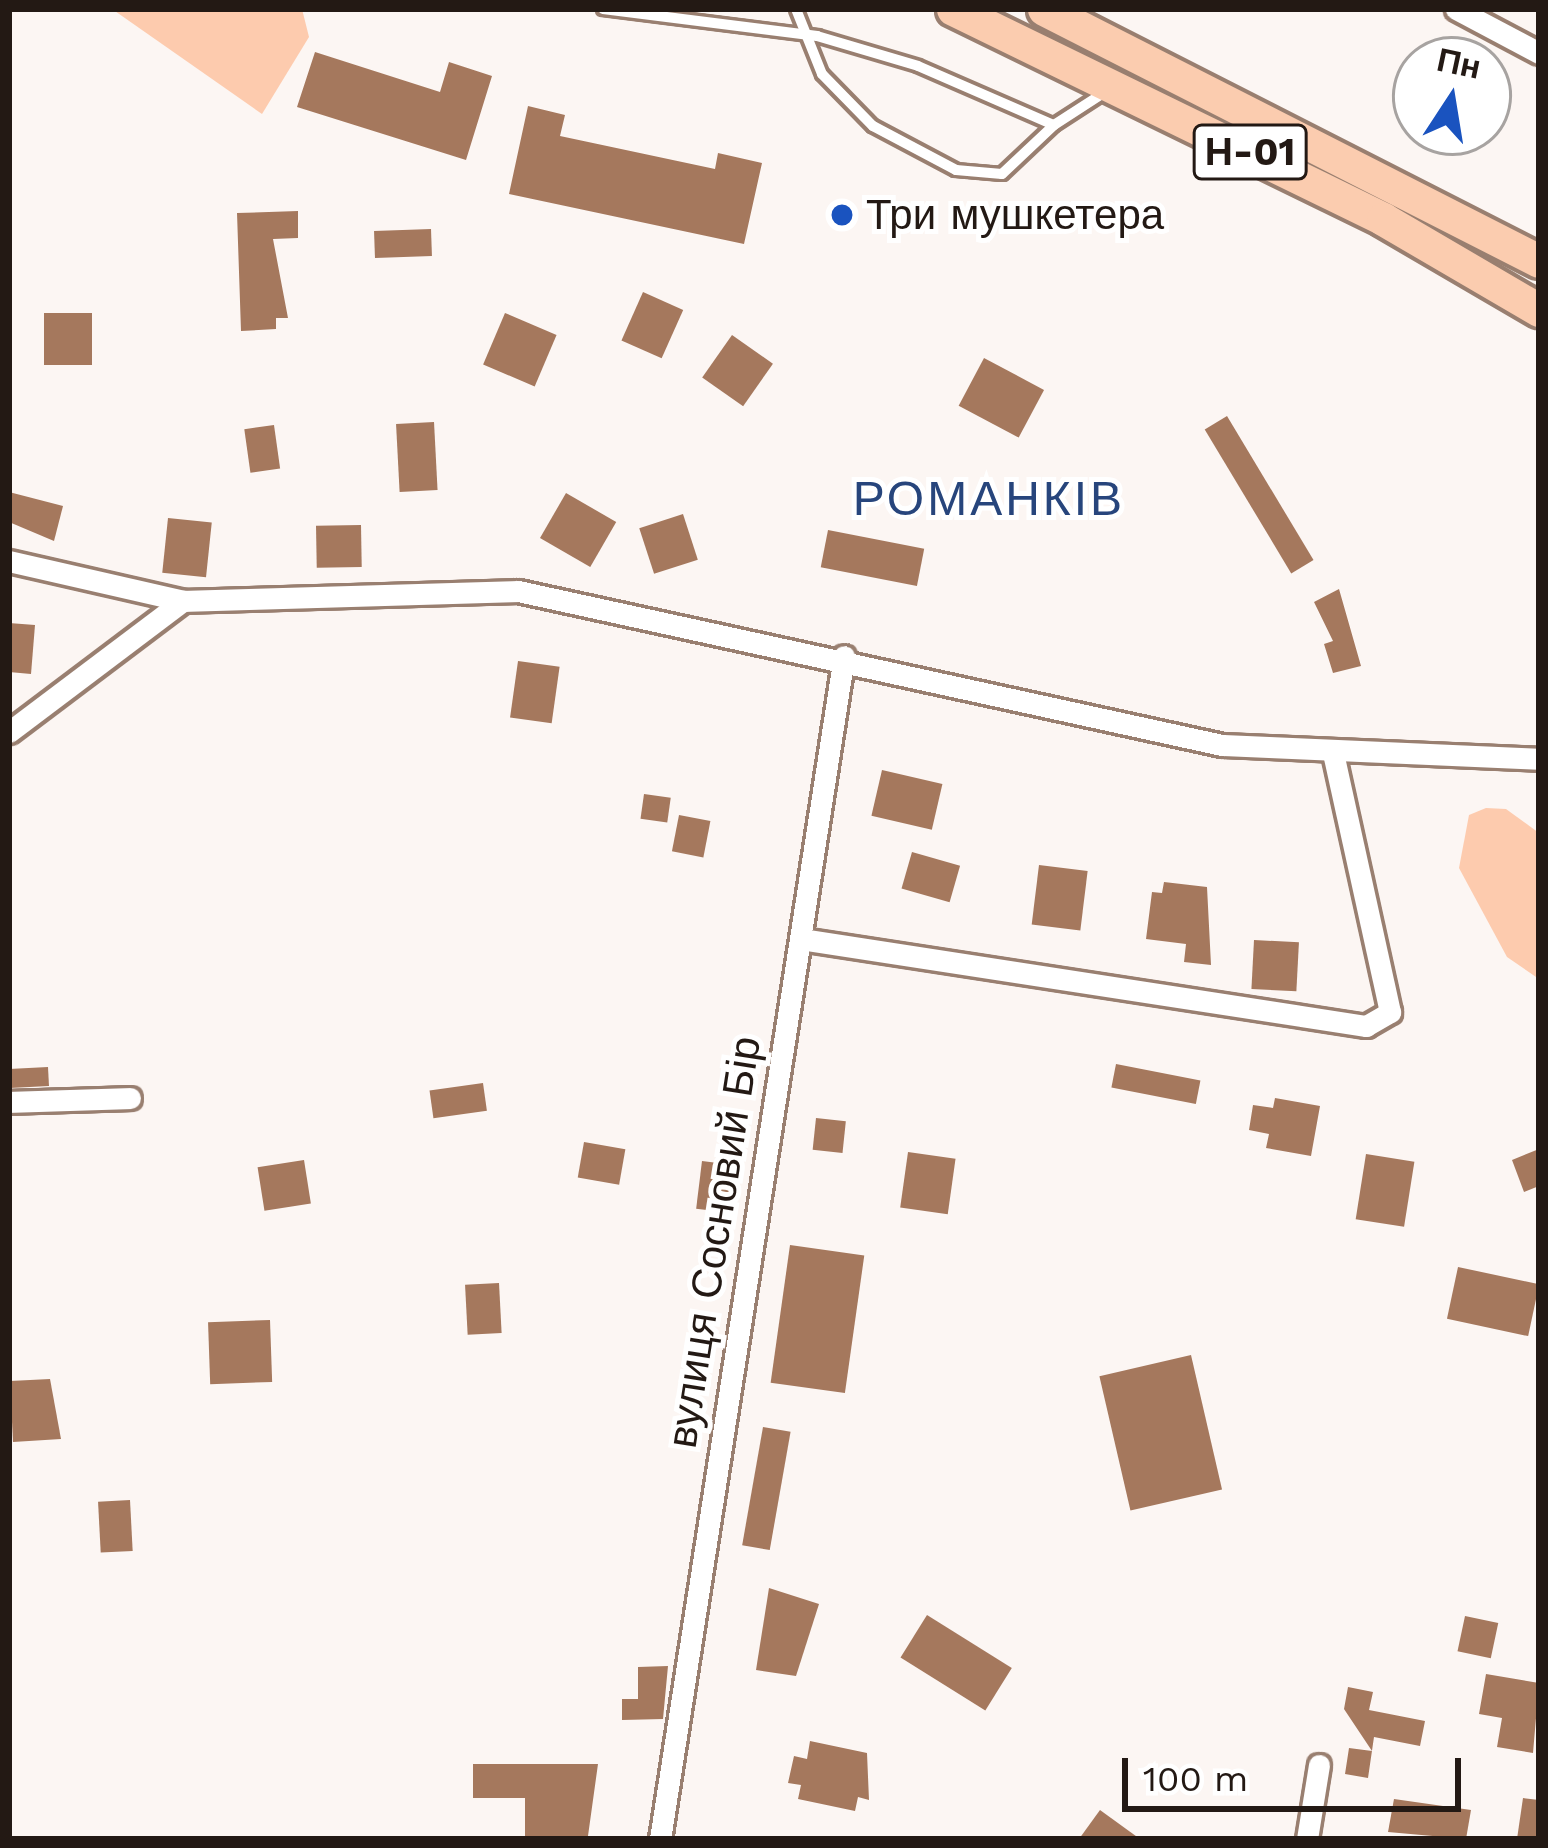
<!DOCTYPE html>
<meta charset="utf-8">
<style>
body{margin:0}
#map{position:relative;width:1548px;height:1848px;overflow:hidden;background:#fcf6f3;font-family:"Work Sans",sans-serif}
div>[style]{position:absolute}
.water>*{inset:0;background:#fdcbae}
.building>*{inset:0;background:#a5785d;transform-origin:0 0}
.roads{filter:drop-shadow(3px 0 #997f70) drop-shadow(-3px 0 #997f70) drop-shadow(0 3px #997f70) drop-shadow(0 -3px #997f70)}
.lane>*{height:10px;margin:-5px;padding:0 5px;transform-origin:5px;border-radius:5px;background:#fff}
.street>*{height:21px;margin:-10.5px;padding:0 10.5px;transform-origin:10.5px;border-radius:10.5px;background:#fff}
.primary>*{height:33px;margin:-16.5px;padding:0 16.5px;transform-origin:16.5px;border-radius:16.5px;background:#fbccaf}
.dots>*{width:33px;height:33px;translate:-50% -50%;box-sizing:border-box;border:6px solid #fff;border-radius:50%}
span{translate:-50% -50%;white-space:nowrap;text-align:center;line-height:1.15;-webkit-text-stroke:10px #fff;paint-order:stroke}
.shield-label span{padding:3px 9px;background:#fff;border:3px solid;border-radius:9px;-webkit-text-stroke-width:0}
.shield-label{font-size:39px;color:#231914;font-weight:700}
.poi-label{font-size:42px;color:#231914}
.left{translate:0 -50%;text-align:left}
.street-label{font-size:42px;color:#231914}
.quarter-label{font-size:48px;color:#27457c;letter-spacing:3px}
.frame{position:absolute;inset:0;border:12px solid #231914;pointer-events:none}
.north{position:absolute;left:1392px;top:36px;width:120px;height:120px;box-sizing:border-box;background:#fff;border:3px solid #a7a3a1;border-radius:50%;rotate:12deg;font-size:33px;font-weight:700;line-height:48px;text-align:center;color:#231914}
.north::after{content:'';display:block;margin:auto;width:42px;height:54px;background:#1a53bf;clip-path:polygon(50% 0,100% 100%,50% 72%,0 100%)}
.scale{position:absolute;left:1122px;top:1758px;width:339px;height:54px;box-sizing:border-box;border:6px solid #231914;border-top:0;padding-left:15px;font-size:36px;line-height:42px;white-space:nowrap;color:#231914;-webkit-text-stroke:9px #fff;paint-order:stroke}
</style>
<div id="map">
<div class="water">
<i style="clip-path:polygon(112px 9px,302px 9px,309px 37px,262px 114px)"></i>
<i style="clip-path:polygon(1486px 808px,1506px 809px,1539px 833px,1539px 979px,1507px 957px,1459px 868px,1469px 815px)"></i>
</div>
<div class="building">
<i style="clip-path:polygon(315px 52px,440px 92px,449px 62px,492px 76px,466px 160px,297px 107px)"></i>
<i style="clip-path:polygon(528px 106px,565px 115px,560px 136px,715px 169px,718px 153px,762px 163px,744px 244px,509px 194px)"></i>
<i style="clip-path:polygon(298px 211px,298px 238px,273px 239px,288px 318px,276px 318px,276px 329px,241px 331px,237px 213px)"></i>
<i style="left:431px;top:229px;width:27px;height:57px;rotate:88deg"></i>
<i style="left:643px;top:292px;width:44px;height:53px;rotate:24deg"></i>
<i style="left:44px;top:313px;width:48px;height:52px"></i>
<i style="left:505px;top:313px;width:56px;height:56px;rotate:23deg"></i>
<i style="left:732px;top:335px;width:50px;height:52px;rotate:35deg"></i>
<i style="left:984px;top:358px;width:68px;height:54px;rotate:28deg"></i>
<i style="left:1227px;top:416px;width:168px;height:26px;rotate:59deg"></i>
<i style="left:434px;top:422px;width:68px;height:38px;rotate:87deg"></i>
<i style="left:274px;top:425px;width:44px;height:30px;rotate:82deg"></i>
<i style="clip-path:polygon(9px 492px,63px 506px,54px 541px,9px 522px)"></i>
<i style="left:566px;top:493px;width:58px;height:52px;rotate:30deg"></i>
<i style="left:683px;top:514px;width:48px;height:46px;rotate:72deg"></i>
<i style="left:168px;top:518px;width:44px;height:55px;rotate:6deg"></i>
<i style="left:361px;top:525px;width:42px;height:45px;rotate:89deg"></i>
<i style="left:828px;top:530px;width:98px;height:38px;rotate:11deg"></i>
<i style="clip-path:polygon(1339px 589px,1361px 666px,1333px 673px,1324px 644px,1333px 641px,1314px 602px)"></i>
<i style="clip-path:polygon(9px 623px,35px 625px,31px 674px,9px 672px)"></i>
<i style="left:518px;top:661px;width:42px;height:57px;rotate:8deg"></i>
<i style="left:882px;top:770px;width:62px;height:47px;rotate:13deg"></i>
<i style="left:644px;top:794px;width:27px;height:25px;rotate:8deg"></i>
<i style="left:679px;top:815px;width:32px;height:37px;rotate:11deg"></i>
<i style="left:912px;top:852px;width:50px;height:38px;rotate:16deg"></i>
<i style="left:1039px;top:865px;width:49px;height:60px;rotate:7deg"></i>
<i style="clip-path:polygon(1164px 882px,1207px 887px,1211px 965px,1184px 962px,1186px 944px,1146px 939px,1152px 892px,1162px 893px)"></i>
<i style="left:1254px;top:940px;width:45px;height:49px;rotate:3deg"></i>
<i style="left:1116px;top:1064px;width:86px;height:24px;rotate:11deg"></i>
<i style="left:48px;top:1067px;width:19px;height:39px;rotate:87deg"></i>
<i style="left:483px;top:1083px;width:28px;height:54px;rotate:82deg"></i>
<i style="clip-path:polygon(1275px 1098px,1320px 1106px,1311px 1156px,1266px 1148px,1269px 1134px,1249px 1130px,1253px 1105px,1273px 1108px)"></i>
<i style="left:816px;top:1118px;width:30px;height:32px;rotate:6deg"></i>
<i style="left:584px;top:1142px;width:42px;height:36px;rotate:10deg"></i>
<i style="clip-path:polygon(1539px 1149px,1539px 1186px,1524px 1192px,1512px 1160px)"></i>
<i style="left:908px;top:1152px;width:48px;height:56px;rotate:8deg"></i>
<i style="left:1366px;top:1154px;width:49px;height:66px;rotate:9deg"></i>
<i style="left:304px;top:1160px;width:44px;height:47px;rotate:81deg"></i>
<i style="left:702px;top:1161px;width:38px;height:48px;rotate:7deg"></i>
<i style="left:790px;top:1245px;width:75px;height:139px;rotate:8deg"></i>
<i style="left:1458px;top:1267px;width:83px;height:53px;rotate:12deg"></i>
<i style="left:499px;top:1283px;width:50px;height:34px;rotate:87deg"></i>
<i style="left:270px;top:1320px;width:62px;height:62px;rotate:88deg"></i>
<i style="left:1191px;top:1355px;width:138px;height:94px;rotate:77deg"></i>
<i style="clip-path:polygon(50px 1379px,61px 1439px,13px 1442px,10px 1381px)"></i>
<i style="left:763px;top:1427px;width:28px;height:120px;rotate:10deg"></i>
<i style="left:130px;top:1500px;width:51px;height:32px;rotate:87deg"></i>
<i style="clip-path:polygon(769px 1588px,819px 1604px,796px 1676px,756px 1670px)"></i>
<i style="left:927px;top:1615px;width:100px;height:50px;rotate:32deg"></i>
<i style="left:1465px;top:1616px;width:34px;height:36px;rotate:12deg"></i>
<i style="clip-path:polygon(668px 1666px,663px 1719px,622px 1720px,622px 1699px,638px 1699px,638px 1667px)"></i>
<i style="clip-path:polygon(1486px 1674px,1539px 1683px,1533px 1753px,1497px 1747px,1502px 1718px,1479px 1714px)"></i>
<i style="clip-path:polygon(1348px 1687px,1373px 1692px,1369px 1710px,1425px 1721px,1420px 1746px,1374px 1737px,1368px 1778px,1345px 1774px,1349px 1748px,1372px 1751px,1344px 1709px)"></i>
<i style="clip-path:polygon(810px 1741px,867px 1753px,869px 1800px,858px 1797px,855px 1811px,798px 1799px,801px 1785px,788px 1783px,794px 1756px,807px 1759px)"></i>
<i style="clip-path:polygon(473px 1764px,598px 1764px,588px 1836px,525px 1836px,525px 1798px,473px 1798px)"></i>
<i style="clip-path:polygon(1523px 1798px,1539px 1800px,1539px 1839px,1517px 1839px)"></i>
<i style="clip-path:polygon(1394px 1799px,1471px 1810px,1466px 1839px,1388px 1832px)"></i>
<i style="clip-path:polygon(1100px 1810px,1140px 1839px,1079px 1839px)"></i>
</div>
<div class="roads">
<div class="lane">
<i style="left:603px;top:9px;width:216px;rotate:7.2deg"></i>
<i style="left:817px;top:36px;width:105px;rotate:16.5deg"></i>
<i style="left:918px;top:66px;width:148px;rotate:23.5deg"></i>
<i style="left:1054px;top:125px;width:61px;rotate:-32.9deg"></i>
<i style="left:796px;top:9px;width:70px;rotate:68.2deg"></i>
<i style="left:822px;top:74px;width:73px;rotate:45.6deg"></i>
<i style="left:873px;top:126px;width:94px;rotate:27.9deg"></i>
<i style="left:956px;top:170px;width:46px;rotate:5deg"></i>
<i style="left:1002px;top:174px;width:71px;rotate:-43.3deg"></i>
</div>
<div class="street">
<i style="left:1456px;top:9px;width:94px;rotate:27.9deg"></i>
<i style="left:9px;top:561px;width:179px;rotate:12.9deg"></i>
<i style="left:183px;top:601px;width:335px;rotate:-1.7deg"></i>
<i style="left:518px;top:591px;width:721px;rotate:12.34deg"></i>
<i style="left:1222px;top:745px;width:317px;rotate:2.5deg"></i>
<i style="left:9px;top:732px;width:218px;rotate:-37deg"></i>
<i style="left:801px;top:939px;width:572px;rotate:8.75deg"></i>
<i style="left:1366px;top:1026px;width:28px;rotate:-30deg"></i>
<i style="left:1390px;top:1012px;width:265px;rotate:-102.4deg"></i>
<i style="left:9px;top:1102px;width:121px;rotate:-1.9deg"></i>
<i style="left:660px;top:1839px;width:1197px;rotate:-81.16deg"></i>
<i style="left:1307px;top:1839px;width:75px;rotate:-80.8deg"></i>
</div>
<div class="primary">
<i style="left:953px;top:9px;width:479px;rotate:26deg"></i>
<i style="left:1383px;top:219px;width:181px;rotate:30.3deg"></i>
<i style="left:1044px;top:9px;width:555px;rotate:26.98deg"></i>
</div>
</div>
<div class="dots">
<i style="left:842px;top:215px;background:#1a53bf"></i>
</div>
<div class="shield-label">
<span style="left:1250px;top:152px">Н-01</span>
</div>
<div class="poi-label">
<span class="left" style="left:866px;top:215px">Три мушкетера</span>
</div>
<div class="street-label">
<span style="left:714px;top:1242px;rotate:-81deg">вулиця Сосновий Бір</span>
</div>
<div class="quarter-label">
<span style="left:989px;top:499px">РОМАНКІВ</span>
</div>
<div class="frame"></div>
<div class="north">Пн</div>
<div class="scale">100 m</div>
</div>
